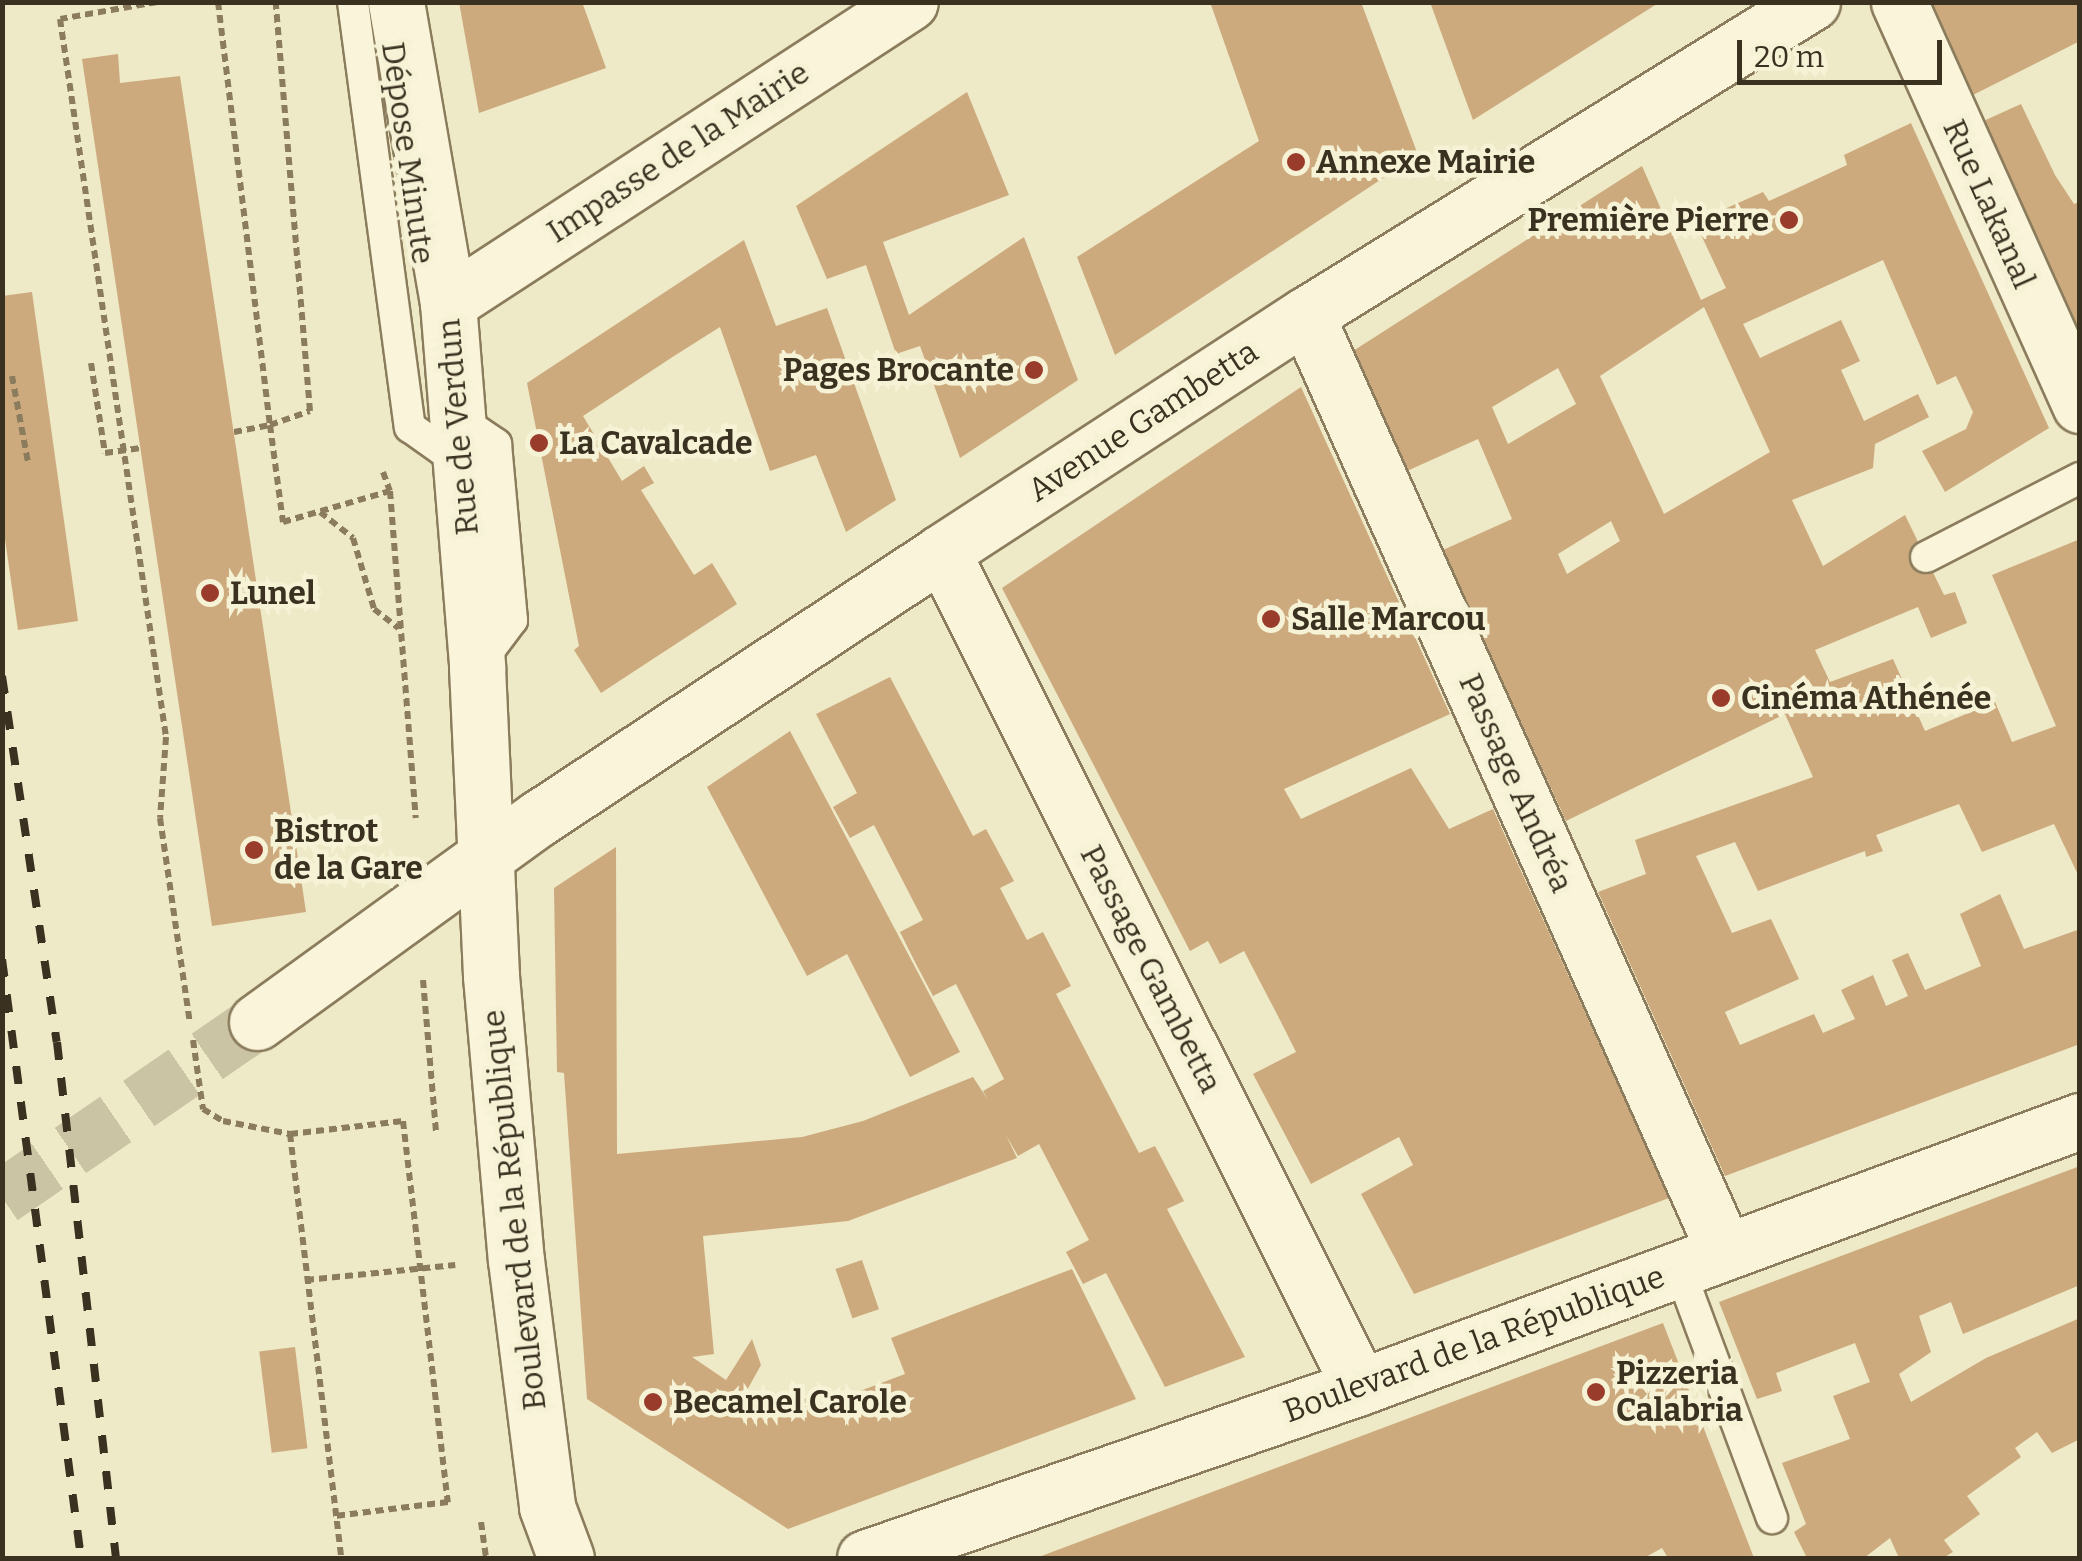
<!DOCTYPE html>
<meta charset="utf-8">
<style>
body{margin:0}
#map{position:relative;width:2082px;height:1561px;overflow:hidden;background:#eee9c6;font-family:Bitter,serif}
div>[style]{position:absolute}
.building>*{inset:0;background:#ccaa7d;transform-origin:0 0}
.minor-tunnel>*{height:55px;margin-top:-27.5px;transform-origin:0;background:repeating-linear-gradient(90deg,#cac4a5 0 55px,transparent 0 83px)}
.path>*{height:6px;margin-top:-3px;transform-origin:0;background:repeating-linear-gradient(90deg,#8a7c5c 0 8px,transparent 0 13px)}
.roads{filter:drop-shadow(2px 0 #8a7c5c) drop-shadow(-2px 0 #8a7c5c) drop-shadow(0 2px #8a7c5c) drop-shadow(0 -2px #8a7c5c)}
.service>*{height:30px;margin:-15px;padding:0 15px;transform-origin:15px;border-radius:15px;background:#f9f4da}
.minor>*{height:55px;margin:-27.5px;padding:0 27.5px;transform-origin:27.5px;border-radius:27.5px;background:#f9f4da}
.secondary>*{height:55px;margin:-27.5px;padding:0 27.5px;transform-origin:27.5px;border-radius:27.5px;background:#f9f4da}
.rail>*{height:8px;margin-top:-4px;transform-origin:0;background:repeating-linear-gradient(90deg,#3a3120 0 18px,transparent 0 36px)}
.dots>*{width:28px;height:28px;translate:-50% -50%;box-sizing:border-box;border:5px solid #f6f2d6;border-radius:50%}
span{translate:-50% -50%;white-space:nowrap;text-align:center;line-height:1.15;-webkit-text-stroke:9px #f6f2d6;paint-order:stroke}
.street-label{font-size:32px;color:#3a3120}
.poi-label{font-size:32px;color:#3a3120;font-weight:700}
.left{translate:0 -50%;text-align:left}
.right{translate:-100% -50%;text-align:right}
.frame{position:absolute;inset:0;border:5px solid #3a3120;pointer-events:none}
.scale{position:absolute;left:1737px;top:40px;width:205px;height:45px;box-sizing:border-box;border:5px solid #3a3120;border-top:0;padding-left:12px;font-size:30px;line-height:35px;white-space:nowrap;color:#3a3120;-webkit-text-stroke:8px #f6f2d6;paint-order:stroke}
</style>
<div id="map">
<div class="building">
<i style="clip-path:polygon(459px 2px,582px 2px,606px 68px,479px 113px)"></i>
<i style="clip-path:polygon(1210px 2px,1361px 2px,1418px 155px,1115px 355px,1077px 257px,1259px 141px)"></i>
<i style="clip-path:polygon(1430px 2px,1660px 2px,1473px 120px)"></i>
<i style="clip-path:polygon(1926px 2px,2080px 2px,2080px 41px,1969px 97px)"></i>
<i style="clip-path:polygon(118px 54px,120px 83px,180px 76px,306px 912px,212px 926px,82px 59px)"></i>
<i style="clip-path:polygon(967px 92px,1009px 195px,883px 242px,909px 315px,1024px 237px,1078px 380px,960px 458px,920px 346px,896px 354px,866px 265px,827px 279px,796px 206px)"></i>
<i style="clip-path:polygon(2021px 104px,2055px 175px,2074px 204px,2080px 202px,2080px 344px,1979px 123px)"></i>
<i style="clip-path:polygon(evenodd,1911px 123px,2049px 428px,1945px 492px,1922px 451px,1966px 429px,1973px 412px,1956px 376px,1937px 385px,1883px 260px,1743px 324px,1760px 358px,1841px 320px,1860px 361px,1841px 370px,1864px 421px,1918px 394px,1929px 417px,1875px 444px,1873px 468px,1792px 500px,1823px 566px,1905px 515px,1944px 595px,1955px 592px,1967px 623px,1931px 638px,1918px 607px,1815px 650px,1830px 682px,1893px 659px,1925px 731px,1995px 702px,2012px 742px,2056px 726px,1992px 575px,2080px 539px,2080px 879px,2054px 824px,1982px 852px,1959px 804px,1876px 835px,1883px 851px,1866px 857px,1865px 851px,1758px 891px,1735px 842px,1696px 856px,1732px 933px,1771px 919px,1799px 979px,1725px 1012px,1740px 1045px,1814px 1014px,1823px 1033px,1855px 1019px,1841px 990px,1873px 975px,1886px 1006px,1908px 996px,1892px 960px,1908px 953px,1925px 990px,1981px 966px,1960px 914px,2000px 894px,2024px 949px,2080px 929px,2080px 1044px,1725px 1176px,1598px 892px,1646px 874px,1635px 840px,1813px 777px,1785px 714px,1566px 821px,1443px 550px,1512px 519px,1478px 439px,1407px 471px,1353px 351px,1642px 166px,1701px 300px,1726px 288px,1695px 222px,1763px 192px,1769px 201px,1804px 185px,1847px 165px,1844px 155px,1911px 123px,1704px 307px,1770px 452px,1664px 514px,1600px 376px,1704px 307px,1911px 123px,1558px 368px,1576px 404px,1508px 444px,1492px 407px,1558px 368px,1911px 123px,1611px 521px,1620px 541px,1567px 574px,1558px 554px,1611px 521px)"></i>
<i style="clip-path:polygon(744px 240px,776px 326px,827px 308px,896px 500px,846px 532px,816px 455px,770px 471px,720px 327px,674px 356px,583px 416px,622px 481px,644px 466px,654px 483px,641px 490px,694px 575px,712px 563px,737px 604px,601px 693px,574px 650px,579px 646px,527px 383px)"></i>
<i style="clip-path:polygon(32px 292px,78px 621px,18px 630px,2px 518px,2px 296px)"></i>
<i style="clip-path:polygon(1301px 387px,1450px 714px,1284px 789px,1301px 819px,1411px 768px,1449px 829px,1493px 809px,1669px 1198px,1414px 1294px,1361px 1194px,1413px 1165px,1399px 1137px,1311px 1184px,1253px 1074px,1296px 1052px,1280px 1020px,1244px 951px,1220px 964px,1208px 941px,1190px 951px,1002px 588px)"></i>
<i style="clip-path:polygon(890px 677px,973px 836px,986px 829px,1014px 881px,1000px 888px,1027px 940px,1043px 932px,1071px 986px,1056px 994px,1139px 1153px,1155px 1146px,1184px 1201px,1167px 1209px,1245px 1357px,1165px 1387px,1106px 1273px,1083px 1284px,1066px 1252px,1089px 1240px,1039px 1144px,1018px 1156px,1006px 1135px,1017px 1158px,848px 1221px,703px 1236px,714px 1354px,692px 1357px,726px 1380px,752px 1339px,761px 1365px,746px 1392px,777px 1413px,773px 1398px,802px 1388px,810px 1410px,905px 1374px,891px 1338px,1072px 1269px,1136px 1399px,788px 1529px,587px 1399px,564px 1073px,557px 1072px,554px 888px,616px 847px,617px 1154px,802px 1137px,863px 1121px,973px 1077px,988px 1100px,983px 1091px,1004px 1079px,956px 984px,933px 996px,916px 964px,900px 932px,923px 920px,874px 825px,850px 838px,833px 807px,857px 793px,816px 714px)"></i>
<i style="clip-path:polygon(790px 731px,960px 1052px,910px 1077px,847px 954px,807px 976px,707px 787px)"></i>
<i style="clip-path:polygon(2080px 1166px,2080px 1285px,1963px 1334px,1951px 1302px,1919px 1316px,1931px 1352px,1899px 1374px,1911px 1402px,1986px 1358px,2080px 1318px,2080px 1439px,2052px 1453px,2037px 1432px,2015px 1448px,2021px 1457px,1967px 1496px,1980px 1514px,1944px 1540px,1953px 1552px,1943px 1558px,1899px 1558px,1890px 1538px,1864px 1558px,1807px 1558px,1794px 1532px,1806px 1524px,1782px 1463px,1850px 1439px,1833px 1396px,1870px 1382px,1855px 1343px,1776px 1373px,1782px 1391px,1757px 1399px,1719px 1302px)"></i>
<i style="left:862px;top:1260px;width:52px;height:28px;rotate:71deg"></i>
<i style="clip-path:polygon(1663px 1323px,1754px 1558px,1668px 1558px,1662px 1548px,1644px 1558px,1036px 1558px)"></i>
<i style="left:295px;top:1347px;width:102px;height:36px;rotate:83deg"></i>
</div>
<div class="minor-tunnel">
<i style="left:2px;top:1197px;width:309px;rotate:-34.5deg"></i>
</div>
<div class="path">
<i style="left:157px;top:2px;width:98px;rotate:170.1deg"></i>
<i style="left:60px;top:19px;width:726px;rotate:81.6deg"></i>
<i style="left:166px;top:737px;width:81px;rotate:94.2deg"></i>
<i style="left:160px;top:818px;width:207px;rotate:81.7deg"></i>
<i style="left:218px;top:2px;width:426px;rotate:83deg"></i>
<i style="left:270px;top:425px;width:42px;rotate:-19.3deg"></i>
<i style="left:310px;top:411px;width:410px;rotate:-94.8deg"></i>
<i style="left:91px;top:363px;width:91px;rotate:81.2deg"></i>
<i style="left:105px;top:453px;width:36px;rotate:-8deg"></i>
<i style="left:12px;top:376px;width:87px;rotate:79.5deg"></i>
<i style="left:234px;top:432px;width:37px;rotate:-11deg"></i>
<i style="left:270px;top:425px;width:98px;rotate:82.4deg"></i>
<i style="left:283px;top:522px;width:111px;rotate:-16.2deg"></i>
<i style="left:383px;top:472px;width:20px;rotate:70deg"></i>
<i style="left:390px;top:491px;width:328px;rotate:85.5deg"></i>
<i style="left:320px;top:512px;width:42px;rotate:38.2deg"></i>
<i style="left:353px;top:538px;width:74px;rotate:73.5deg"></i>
<i style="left:374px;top:609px;width:31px;rotate:38deg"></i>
<i style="left:423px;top:980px;width:153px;rotate:85.1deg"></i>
<i style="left:193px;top:1040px;width:70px;rotate:81.8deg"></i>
<i style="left:203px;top:1109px;width:23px;rotate:31deg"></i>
<i style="left:223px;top:1121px;width:68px;rotate:11deg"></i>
<i style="left:290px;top:1134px;width:427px;rotate:83.1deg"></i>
<i style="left:290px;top:1134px;width:114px;rotate:-6.6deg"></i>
<i style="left:403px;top:1121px;width:384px;rotate:83.3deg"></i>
<i style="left:448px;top:1502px;width:114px;rotate:172.9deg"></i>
<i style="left:306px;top:1280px;width:150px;rotate:-5.7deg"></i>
<i style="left:481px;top:1522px;width:36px;rotate:82deg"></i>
</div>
<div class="roads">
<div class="service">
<i style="left:353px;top:2px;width:429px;rotate:82.4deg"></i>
<i style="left:410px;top:427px;width:64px;rotate:35.4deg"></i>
<i style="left:459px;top:419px;width:45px;rotate:34deg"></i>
<i style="left:496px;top:444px;width:177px;rotate:84.8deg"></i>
<i style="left:512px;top:620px;width:55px;rotate:126.9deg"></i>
<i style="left:1926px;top:557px;width:173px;rotate:-27.2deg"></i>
<i style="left:1679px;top:1268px;width:267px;rotate:69.6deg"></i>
</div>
<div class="minor">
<i style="left:1899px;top:2px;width:442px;rotate:65.8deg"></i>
<i style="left:448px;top:303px;width:551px;rotate:-33.08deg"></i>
<i style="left:1306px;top:315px;width:1026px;rotate:65.91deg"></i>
<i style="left:942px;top:552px;width:934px;rotate:63.41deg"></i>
<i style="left:257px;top:1022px;width:348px;rotate:-35.9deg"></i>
<i style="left:539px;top:818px;width:483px;rotate:-33.4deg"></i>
<i style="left:942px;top:552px;width:434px;rotate:-33.1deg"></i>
<i style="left:1306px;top:315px;width:595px;rotate:-31.74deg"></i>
</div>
<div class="secondary">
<i style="left:396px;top:2px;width:305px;rotate:80.2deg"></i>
<i style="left:448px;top:303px;width:365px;rotate:85.4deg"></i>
<i style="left:477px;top:667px;width:309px;rotate:87.4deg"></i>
<i style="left:491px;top:976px;width:285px;rotate:85deg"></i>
<i style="left:516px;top:1260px;width:249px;rotate:82.8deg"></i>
<i style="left:547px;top:1507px;width:54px;rotate:69.6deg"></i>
<i style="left:865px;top:1558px;width:524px;rotate:-19.06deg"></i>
<i style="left:1360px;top:1387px;width:768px;rotate:-20.28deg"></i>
</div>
</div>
<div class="rail">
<i style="left:2px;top:676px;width:370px;rotate:81.5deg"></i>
<i style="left:57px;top:1042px;width:519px;rotate:83.48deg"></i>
<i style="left:2px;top:959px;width:604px;rotate:82.49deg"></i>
</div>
<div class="dots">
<i style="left:1296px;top:162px;background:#993c2c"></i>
<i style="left:1789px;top:220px;background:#993c2c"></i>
<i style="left:1034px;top:370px;background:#993c2c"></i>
<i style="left:539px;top:443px;background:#993c2c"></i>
<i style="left:210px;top:593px;background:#993c2c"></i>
<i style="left:1271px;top:619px;background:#993c2c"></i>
<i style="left:1721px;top:698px;background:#993c2c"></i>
<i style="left:254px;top:850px;background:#993c2c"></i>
<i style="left:1596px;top:1392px;background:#993c2c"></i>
<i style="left:653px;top:1402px;background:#993c2c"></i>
</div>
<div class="street-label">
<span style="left:678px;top:152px;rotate:-33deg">Impasse de la Mairie</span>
<span style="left:408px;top:153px;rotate:82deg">Dépose Minute</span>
<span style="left:1989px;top:204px;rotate:66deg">Rue Lakanal</span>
<span style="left:1143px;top:421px;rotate:-33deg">Avenue Gambetta</span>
<span style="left:458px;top:427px;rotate:-95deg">Rue de Verdun</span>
<span style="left:1516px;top:783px;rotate:66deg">Passage Andréa</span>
<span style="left:1151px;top:969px;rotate:63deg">Passage Gambetta</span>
<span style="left:514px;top:1210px;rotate:-96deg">Boulevard de la République</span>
<span style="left:1474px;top:1344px;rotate:-20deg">Boulevard de la République</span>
</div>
<div class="poi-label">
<span class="left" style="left:1316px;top:162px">Annexe Mairie</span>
<span class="right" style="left:1769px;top:220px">Première Pierre</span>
<span class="right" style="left:1014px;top:370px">Pages Brocante</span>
<span class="left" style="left:559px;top:443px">La Cavalcade</span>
<span class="left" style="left:230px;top:593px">Lunel</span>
<span class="left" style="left:1291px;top:619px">Salle Marcou</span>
<span class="left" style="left:1741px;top:698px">Cinéma Athénée</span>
<span class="left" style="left:274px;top:850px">Bistrot<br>de la Gare</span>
<span class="left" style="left:1616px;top:1392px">Pizzeria<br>Calabria</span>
<span class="left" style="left:673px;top:1402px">Becamel Carole</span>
</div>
<div class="frame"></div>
<div class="scale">20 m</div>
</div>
